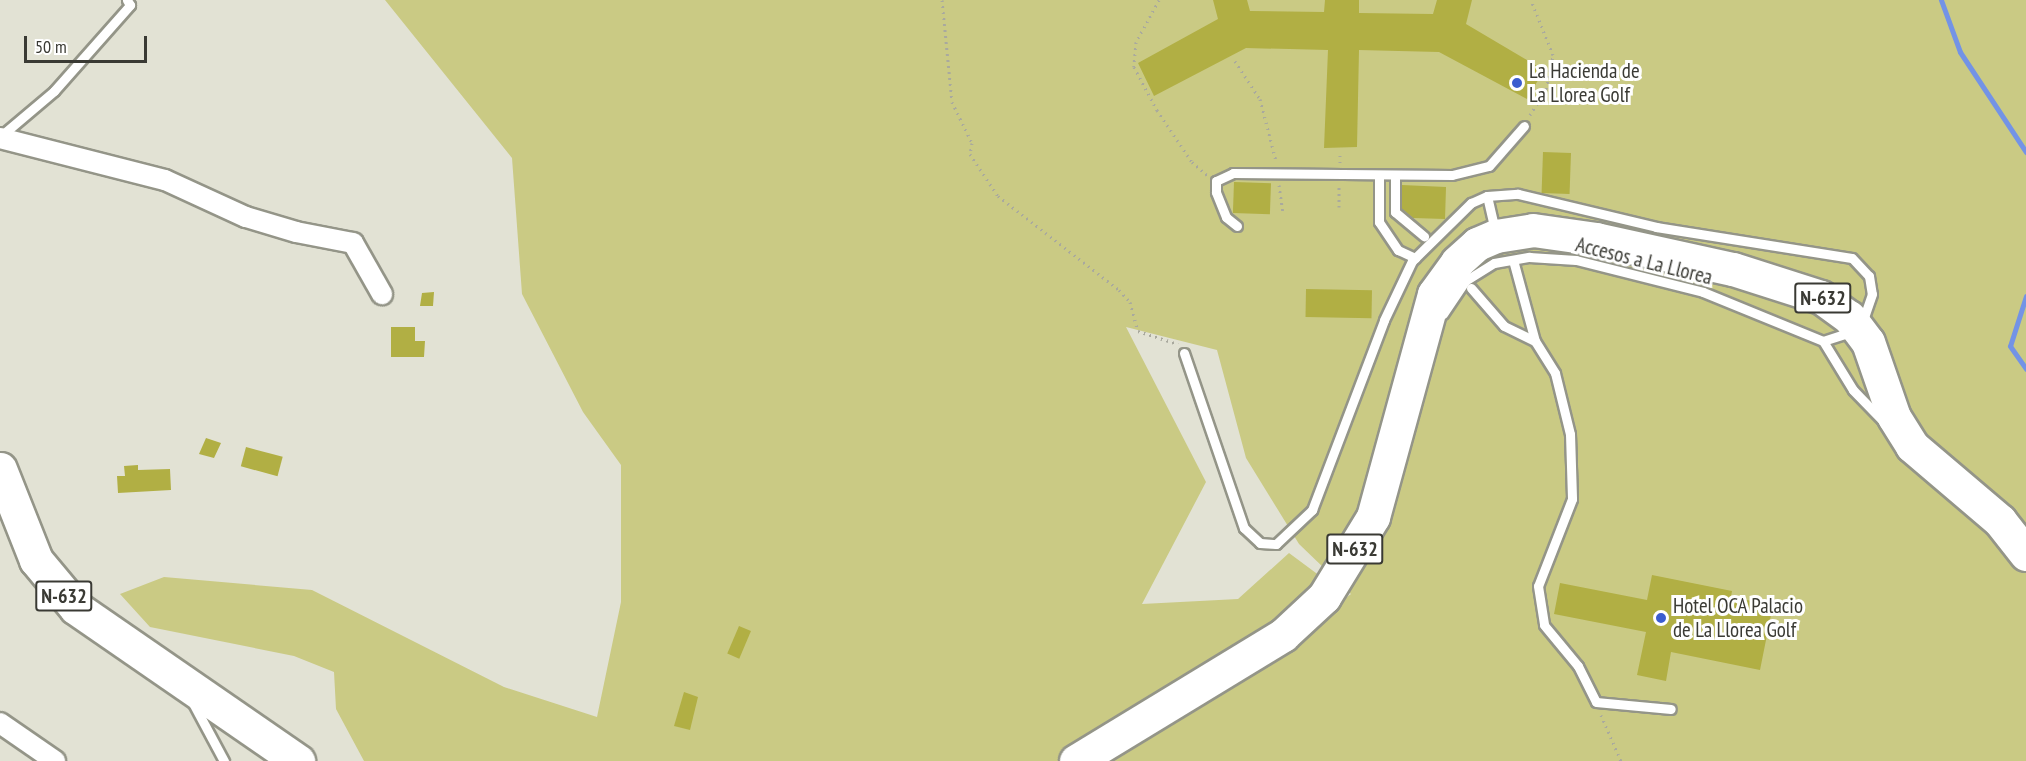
<!DOCTYPE html>
<style>
body{margin:0}
#map{position:relative;width:2026px;height:761px;overflow:hidden;background:#e2e2d4;font-family:"PT Sans Narrow",sans-serif}
div>[style]{position:absolute}
.green>*{inset:0;background:#caca84}
.stream>*{height:5px;margin:-2.5px;padding:0 2.5px;transform-origin:2.5px;border-radius:2.5px;background:#7393e6}
.building>*{inset:0;background:#b1af44;transform-origin:0 0}
.path>*{height:3px;margin-top:-1.5px;transform-origin:0;background:repeating-linear-gradient(90deg,#a9a99e 0 1.5px,transparent 0 6px)}
.roads{filter:drop-shadow(2px 0 #949588) drop-shadow(-2px 0 #949588) drop-shadow(0 2px #949588) drop-shadow(0 -2px #949588)}
.lane>*{height:9px;margin:-4.5px;padding:0 4.5px;transform-origin:4.5px;border-radius:4.5px;background:#fff}
.street>*{height:20px;margin:-10px;padding:0 10px;transform-origin:10px;border-radius:10px;background:#fff}
.highway>*{height:33px;margin:-16.5px;padding:0 16.5px;transform-origin:16.5px;border-radius:16.5px;background:#fff}
.dots>*{width:16px;height:16px;translate:-50% -50%;box-sizing:border-box;border:3px solid #fff;border-radius:50%}
span{translate:-50% -50%;white-space:nowrap;text-align:center;line-height:1.15;-webkit-text-stroke:6px #fff;paint-order:stroke}
.shield-label span{padding:2px 4px;background:#fff;border:2px solid;border-radius:4px;-webkit-text-stroke-width:0}
.shield-label{font-size:20px;color:#3a3a34;font-weight:700}
.poi-label{font-size:21px;color:#3a3a34}
.left{translate:0 -50%;text-align:left}
.street-label{font-size:21px;color:#3a3a34}
.scale{position:absolute;left:24px;top:36px;width:123px;height:27px;box-sizing:border-box;border:3px solid #3a3a34;border-top:0;padding-left:8px;font-size:18px;line-height:21px;white-space:nowrap;color:#3a3a34;-webkit-text-stroke:4px #fff;paint-order:stroke}
</style>
<div id="map">
<div class="green">
<i style="clip-path:polygon(evenodd,385px 0,2026px 0,2026px 761px,364px 761px,336px 709px,334px 672px,294px 656px,150px 627px,120px 594px,164px 577px,312px 590px,504px 687px,597px 717px,621px 602px,621px 465px,583px 412px,522px 294px,512px 158px,385px 0,1126px 327px,1217px 350px,1246px 458px,1299px 544px,1351px 594px,1278px 648px,1347px 596px,1289px 553px,1238px 599px,1142px 604px,1206px 482px,1126px 327px)"></i>
</div>
<div class="stream">
<i style="left:1941px;top:0;width:55px;rotate:69.9deg"></i>
<i style="left:1960px;top:52px;width:120px;rotate:56.6deg"></i>
<i style="left:2026px;top:296px;width:52px;rotate:107.7deg"></i>
<i style="left:2010px;top:346px;width:28px;rotate:55deg"></i>
</div>
<div class="building">
<i style="clip-path:polygon(1213px 0,1247px 0,1250px 11px,1324px 12px,1325px 0,1359px 0,1359px 13px,1433px 14px,1437px 0,1472px 0,1466px 24px,1544px 70px,1527px 99px,1439px 52px,1359px 50px,1357px 147px,1324px 148px,1328px 50px,1246px 48px,1154px 96px,1138px 63px,1218px 19px)"></i>
<i style="left:1543px;top:152px;width:28px;height:41px;rotate:2deg"></i>
<i style="left:1234px;top:182px;width:37px;height:31px;rotate:2deg"></i>
<i style="clip-path:polygon(1402px 185px,1446px 187px,1445px 219px,1413px 218px,1402px 209px)"></i>
<i style="left:1306px;top:289px;width:66px;height:28px;rotate:1deg"></i>
<i style="clip-path:polygon(434px 292px,433px 306px,420px 306px,422px 293px)"></i>
<i style="clip-path:polygon(391px 327px,415px 327px,415px 341px,425px 341px,424px 357px,391px 357px)"></i>
<i style="clip-path:polygon(206px 438px,221px 443px,214px 458px,199px 454px)"></i>
<i style="left:246px;top:447px;width:38px;height:20px;rotate:15deg"></i>
<i style="clip-path:polygon(138px 465px,138px 470px,170px 469px,171px 490px,118px 493px,117px 476px,125px 476px,124px 466px)"></i>
<i style="clip-path:polygon(1652px 575px,1732px 591px,1731px 597px,1773px 605px,1760px 670px,1671px 652px,1666px 681px,1637px 675px,1646px 632px,1554px 614px,1560px 583px,1647px 600px)"></i>
<i style="left:739px;top:626px;width:13px;height:30px;rotate:23deg"></i>
<i style="clip-path:polygon(684px 692px,698px 697px,690px 730px,674px 726px)"></i>
</div>
<div class="path">
<i style="left:942px;top:0;width:102px;rotate:84.4deg"></i>
<i style="left:952px;top:102px;width:46px;rotate:64deg"></i>
<i style="left:972px;top:143px;width:11px;rotate:100deg"></i>
<i style="left:970px;top:154px;width:50px;rotate:56.3deg"></i>
<i style="left:998px;top:196px;width:153px;rotate:37.8deg"></i>
<i style="left:1119px;top:290px;width:16px;rotate:47deg"></i>
<i style="left:1130px;top:302px;width:30px;rotate:75deg"></i>
<i style="left:1138px;top:331px;width:42px;rotate:18deg"></i>
<i style="left:1159px;top:0;width:48px;rotate:118.7deg"></i>
<i style="left:1136px;top:42px;width:25px;rotate:95deg"></i>
<i style="left:1134px;top:67px;width:49px;rotate:61.9deg"></i>
<i style="left:1157px;top:110px;width:63px;rotate:56.1deg"></i>
<i style="left:1192px;top:162px;width:20px;rotate:41deg"></i>
<i style="left:1235px;top:61px;width:45px;rotate:56.7deg"></i>
<i style="left:1260px;top:99px;width:64px;rotate:75.5deg"></i>
<i style="left:1530px;top:115px;width:31px;rotate:-58deg"></i>
<i style="left:1546px;top:89px;width:35px;rotate:-78deg"></i>
<i style="left:1553px;top:55px;width:59px;rotate:-111.8deg"></i>
<i style="left:1340px;top:163px;width:8px;rotate:-90deg"></i>
<i style="left:1279px;top:185px;width:29px;rotate:82deg"></i>
<i style="left:1339px;top:207px;width:22px;rotate:-90deg"></i>
<i style="left:1601px;top:715px;width:50px;rotate:66.5deg"></i>
</div>
<div class="roads">
<div class="lane">
<i style="left:2px;top:135px;width:68px;rotate:-40.2deg"></i>
<i style="left:54px;top:91px;width:115px;rotate:-48.5deg"></i>
<i style="left:130px;top:5px;width:6px;rotate:-121deg"></i>
<i style="left:1379px;top:176px;width:46px;rotate:90deg"></i>
<i style="left:1379px;top:222px;width:34px;rotate:56deg"></i>
<i style="left:1398px;top:250px;width:19px;rotate:25deg"></i>
<i style="left:1395px;top:176px;width:36px;rotate:90deg"></i>
<i style="left:1395px;top:212px;width:38px;rotate:40deg"></i>
<i style="left:1487px;top:196px;width:37px;rotate:77deg"></i>
<i style="left:1237px;top:226px;width:14px;rotate:-141deg"></i>
<i style="left:1226px;top:217px;width:27px;rotate:-112deg"></i>
<i style="left:1216px;top:192px;width:11px;rotate:-90deg"></i>
<i style="left:1216px;top:181px;width:19px;rotate:-25deg"></i>
<i style="left:1233px;top:173px;width:219px;rotate:0.5deg"></i>
<i style="left:1452px;top:175px;width:38px;rotate:-14deg"></i>
<i style="left:1489px;top:166px;width:53px;rotate:-48.8deg"></i>
<i style="left:1513px;top:260px;width:84px;rotate:74.8deg"></i>
<i style="left:1535px;top:341px;width:38px;rotate:58deg"></i>
<i style="left:1555px;top:373px;width:63px;rotate:76.2deg"></i>
<i style="left:1570px;top:434px;width:65px;rotate:88.2deg"></i>
<i style="left:1572px;top:499px;width:93px;rotate:111.3deg"></i>
<i style="left:1538px;top:586px;width:39px;rotate:81deg"></i>
<i style="left:1544px;top:625px;width:53px;rotate:50.3deg"></i>
<i style="left:1578px;top:666px;width:40px;rotate:63.4deg"></i>
<i style="left:1596px;top:702px;width:75px;rotate:5.3deg"></i>
<i style="left:1471px;top:288px;width:50px;rotate:49deg"></i>
<i style="left:1504px;top:326px;width:34px;rotate:26deg"></i>
<i style="left:1443px;top:314px;width:40px;rotate:-56deg"></i>
<i style="left:1465px;top:281px;width:34px;rotate:-32deg"></i>
<i style="left:1494px;top:263px;width:36px;rotate:-10deg"></i>
<i style="left:1529px;top:257px;width:47px;rotate:3.7deg"></i>
<i style="left:1576px;top:260px;width:131px;rotate:14.1deg"></i>
<i style="left:1703px;top:292px;width:130px;rotate:22.2deg"></i>
<i style="left:1823px;top:341px;width:57px;rotate:58.5deg"></i>
<i style="left:1853px;top:390px;width:43px;rotate:45.9deg"></i>
<i style="left:1823px;top:341px;width:28px;rotate:-18deg"></i>
<i style="left:1184px;top:353px;width:185px;rotate:71.1deg"></i>
<i style="left:1244px;top:528px;width:22px;rotate:43deg"></i>
<i style="left:1260px;top:543px;width:16px;rotate:4deg"></i>
<i style="left:1276px;top:544px;width:50px;rotate:-43.4deg"></i>
<i style="left:1312px;top:510px;width:203px;rotate:-69.2deg"></i>
<i style="left:1384px;top:320px;width:65px;rotate:-64.6deg"></i>
<i style="left:1412px;top:261px;width:83px;rotate:-44.5deg"></i>
<i style="left:1471px;top:203px;width:17px;rotate:-24deg"></i>
<i style="left:1487px;top:196px;width:31px;rotate:-4deg"></i>
<i style="left:1518px;top:194px;width:142px;rotate:13.4deg"></i>
<i style="left:1656px;top:227px;width:198px;rotate:9deg"></i>
<i style="left:1852px;top:258px;width:25px;rotate:47deg"></i>
<i style="left:1869px;top:276px;width:18px;rotate:81deg"></i>
<i style="left:1872px;top:294px;width:28px;rotate:109deg"></i>
<i style="left:193px;top:703px;width:66px;rotate:61.9deg"></i>
</div>
<div class="street">
<i style="left:0;top:138px;width:170px;rotate:14.3deg"></i>
<i style="left:165px;top:180px;width:89px;rotate:24.6deg"></i>
<i style="left:246px;top:217px;width:52px;rotate:16.7deg"></i>
<i style="left:296px;top:232px;width:58px;rotate:10.9deg"></i>
<i style="left:353px;top:243px;width:59px;rotate:60.4deg"></i>
<i style="left:0;top:723px;width:67px;rotate:34.6deg"></i>
</div>
<div class="highway">
<i style="left:0;top:469px;width:98px;rotate:68.4deg"></i>
<i style="left:36px;top:560px;width:62px;rotate:50.2deg"></i>
<i style="left:76px;top:608px;width:270px;rotate:34.6deg"></i>
<i style="left:1076px;top:761px;width:242px;rotate:-31.3deg"></i>
<i style="left:1283px;top:635px;width:56px;rotate:-42.8deg"></i>
<i style="left:1324px;top:597px;width:94px;rotate:-58.5deg"></i>
<i style="left:1373px;top:517px;width:231px;rotate:-74.7deg"></i>
<i style="left:1434px;top:294px;width:39px;rotate:-54deg"></i>
<i style="left:1457px;top:262px;width:27px;rotate:-42deg"></i>
<i style="left:1477px;top:244px;width:21px;rotate:-23deg"></i>
<i style="left:1496px;top:236px;width:37px;rotate:-9deg"></i>
<i style="left:1533px;top:230px;width:64px;rotate:8.1deg"></i>
<i style="left:1596px;top:239px;width:140px;rotate:12.4deg"></i>
<i style="left:1733px;top:269px;width:92px;rotate:17.7deg"></i>
<i style="left:1821px;top:297px;width:34px;rotate:36deg"></i>
<i style="left:1849px;top:317px;width:31px;rotate:53deg"></i>
<i style="left:1868px;top:342px;width:79px;rotate:70.9deg"></i>
<i style="left:1894px;top:417px;width:34px;rotate:58deg"></i>
<i style="left:1912px;top:446px;width:116px;rotate:40.4deg"></i>
<i style="left:2000px;top:521px;width:42px;rotate:51.8deg"></i>
</div>
</div>
<div class="dots">
<i style="left:1517px;top:83px;background:#3b5dcf"></i>
<i style="left:1661px;top:618px;background:#3b5dcf"></i>
</div>
<div class="shield-label">
<span style="left:1823px;top:298px">N-632</span>
<span style="left:1355px;top:549px">N-632</span>
<span style="left:64px;top:596px">N-632</span>
</div>
<div class="poi-label">
<span class="left" style="left:1529px;top:83px">La Hacienda de<br>La Llorea Golf</span>
<span class="left" style="left:1673px;top:618px">Hotel OCA Palacio<br>de La Llorea Golf</span>
</div>
<div class="street-label">
<span style="left:1644px;top:261px;rotate:14deg">Accesos a La Llorea</span>
</div>
<div class="scale">50 m</div>
</div>
